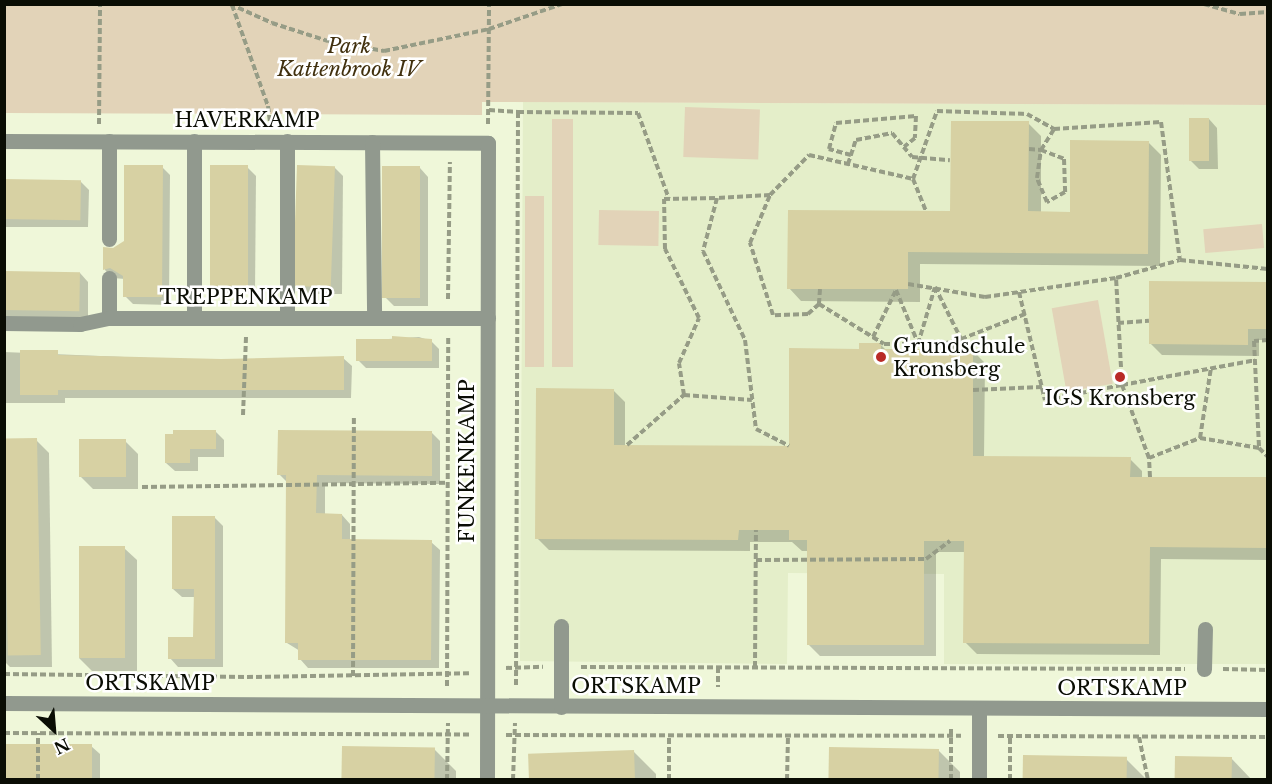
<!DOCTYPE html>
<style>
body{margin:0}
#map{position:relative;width:1272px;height:784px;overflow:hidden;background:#eff7d9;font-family:"Libre Baskerville",serif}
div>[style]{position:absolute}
.built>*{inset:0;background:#e4eec9}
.green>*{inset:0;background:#e2d3b8;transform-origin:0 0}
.shadow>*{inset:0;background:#0003}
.building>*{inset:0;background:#d7d1a3;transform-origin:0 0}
.path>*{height:4px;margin-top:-2px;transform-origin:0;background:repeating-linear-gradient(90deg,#969c86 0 6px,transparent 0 9px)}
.minor>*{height:15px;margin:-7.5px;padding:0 7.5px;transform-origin:7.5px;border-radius:7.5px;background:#91998e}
.dots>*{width:16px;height:16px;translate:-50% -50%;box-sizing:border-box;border:3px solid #fff;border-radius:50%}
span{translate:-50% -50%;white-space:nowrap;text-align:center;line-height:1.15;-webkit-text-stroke:5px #fff;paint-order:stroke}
.park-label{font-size:20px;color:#41300e;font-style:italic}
.street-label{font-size:20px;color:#0a0d04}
.poi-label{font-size:20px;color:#0a0d04}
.left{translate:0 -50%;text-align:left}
.frame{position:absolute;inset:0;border:6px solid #0a0d04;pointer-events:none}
.north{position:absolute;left:24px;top:700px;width:60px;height:60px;-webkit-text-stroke:4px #fff;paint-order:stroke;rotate:154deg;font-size:16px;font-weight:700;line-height:24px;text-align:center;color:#0a0d04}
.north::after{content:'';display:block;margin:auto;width:21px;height:27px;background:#0a0d04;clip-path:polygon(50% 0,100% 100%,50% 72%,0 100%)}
</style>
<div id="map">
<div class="built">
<i style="clip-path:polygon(523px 102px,1267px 105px,1267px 664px,944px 664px,944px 574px,788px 573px,787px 664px,520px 661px)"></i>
</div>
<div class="green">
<i style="clip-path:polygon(5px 4px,1267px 5px,1267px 105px,482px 102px,482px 115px,5px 113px)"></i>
<i style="left:685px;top:107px;width:75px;height:50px;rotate:2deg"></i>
<i style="left:552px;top:119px;width:21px;height:248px"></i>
<i style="left:525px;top:196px;width:19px;height:171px"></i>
<i style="left:599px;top:210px;width:60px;height:35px;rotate:1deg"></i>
<i style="left:1262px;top:224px;width:24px;height:59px;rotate:85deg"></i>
<i style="left:1098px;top:300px;width:85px;height:47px;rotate:80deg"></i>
</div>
<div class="shadow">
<i style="clip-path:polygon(1209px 119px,1217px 128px,1218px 169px,1199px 169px,1191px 161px)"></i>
<i style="clip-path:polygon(1028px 123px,1041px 136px,1041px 213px,1072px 213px,1148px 142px,1161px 155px,1160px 266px,920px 264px,920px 302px,801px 301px,789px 288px,952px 213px)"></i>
<i style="clip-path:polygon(162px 167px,170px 175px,169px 305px,133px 304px,125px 296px,125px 279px,113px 278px,105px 270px,105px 248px,114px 249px,125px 242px)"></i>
<i style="clip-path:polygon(247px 167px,256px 176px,255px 294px,220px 294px,211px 285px)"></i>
<i style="clip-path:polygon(334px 167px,343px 176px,342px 294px,307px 294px,298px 285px)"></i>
<i style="clip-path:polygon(420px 168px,428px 177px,428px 306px,394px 306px,385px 297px)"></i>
<i style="clip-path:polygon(4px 181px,80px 181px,89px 190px,88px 227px,4px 227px)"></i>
<i style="clip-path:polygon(4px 273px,80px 273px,88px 282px,88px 318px,4px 317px)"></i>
<i style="clip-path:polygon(1268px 283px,1268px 340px,1259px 340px,1259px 356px,1162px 355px,1150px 343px)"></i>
<i style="clip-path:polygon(419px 337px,431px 341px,439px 349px,439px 368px,366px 368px,358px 360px,358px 341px)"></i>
<i style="clip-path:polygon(880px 344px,886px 350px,973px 351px,985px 363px,984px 458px,1130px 459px,1142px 471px,1142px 478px,1268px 479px,1268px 560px,1161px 559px,1160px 655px,977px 654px,965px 642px,965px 552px,936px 552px,936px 656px,820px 656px,808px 644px,809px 551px,802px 551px,792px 542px,750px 542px,750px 551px,549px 550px,537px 538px,613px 390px,625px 402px,625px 447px,790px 448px,860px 350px)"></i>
<i style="clip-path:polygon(4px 352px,221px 361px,343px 358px,352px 366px,351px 398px,65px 398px,65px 403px,4px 403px)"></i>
<i style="clip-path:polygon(216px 432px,224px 440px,224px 457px,198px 457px,198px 471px,175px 471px,166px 463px)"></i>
<i style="clip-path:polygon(432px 433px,440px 441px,440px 484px,325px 483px,325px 515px,342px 515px,350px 524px,350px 541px,431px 542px,440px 550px,439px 668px,308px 668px,300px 659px,300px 651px,287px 643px,288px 483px,279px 474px)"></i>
<i style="clip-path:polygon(4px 440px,36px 440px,49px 453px,52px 667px,10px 667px,4px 661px)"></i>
<i style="clip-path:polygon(125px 441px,138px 454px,138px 489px,93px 489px,80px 476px)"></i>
<i style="clip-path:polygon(215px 518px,223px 526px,223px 667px,178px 667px,170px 658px,195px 639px,195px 597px,182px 597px,173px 589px)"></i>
<i style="clip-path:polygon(124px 548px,137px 560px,137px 671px,92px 671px,79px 658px)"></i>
<i style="clip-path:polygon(91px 746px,100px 754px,100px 780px,4px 780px)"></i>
<i style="clip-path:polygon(434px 749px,456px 771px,456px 780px,343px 780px)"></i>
<i style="clip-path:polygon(938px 750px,960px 772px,960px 780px,830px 780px)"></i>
<i style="clip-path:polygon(634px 752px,656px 774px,656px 780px,530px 780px)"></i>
<i style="clip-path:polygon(1231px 758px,1252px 780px,1176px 780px)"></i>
<i style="clip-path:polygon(1126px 759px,1147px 780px,1024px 780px)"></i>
</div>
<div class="building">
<i style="left:1189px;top:118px;width:20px;height:43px"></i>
<i style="clip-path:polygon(951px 121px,1029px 121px,1028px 211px,1070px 212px,1070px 140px,1149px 141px,1148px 254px,908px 252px,908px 289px,787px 289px,788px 210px,950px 211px)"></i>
<i style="clip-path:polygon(124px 165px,163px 165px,162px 297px,123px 297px,123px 276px,110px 268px,103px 270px,103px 247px,113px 248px,124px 241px)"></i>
<i style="left:210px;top:165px;width:38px;height:121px"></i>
<i style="left:297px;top:165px;width:38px;height:121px;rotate:2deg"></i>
<i style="left:382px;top:166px;width:38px;height:132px"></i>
<i style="left:4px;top:179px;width:77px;height:40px;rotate:1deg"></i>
<i style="left:4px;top:271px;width:76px;height:39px;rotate:1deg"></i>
<i style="clip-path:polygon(1149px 281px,1268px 282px,1268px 329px,1248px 329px,1248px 345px,1149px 344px)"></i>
<i style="clip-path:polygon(392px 336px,432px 339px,432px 361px,356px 361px,356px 339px,392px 339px)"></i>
<i style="clip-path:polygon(859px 343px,881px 343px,881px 349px,973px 349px,973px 456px,1131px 457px,1130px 477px,1268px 477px,1268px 548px,1150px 547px,1149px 644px,963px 643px,964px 541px,924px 541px,924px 645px,807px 645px,807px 540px,789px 540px,789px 530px,739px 530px,738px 540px,535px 539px,536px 388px,614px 389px,614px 445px,789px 446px,789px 348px,859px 349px)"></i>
<i style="clip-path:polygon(20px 350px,58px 350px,58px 355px,221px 359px,344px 356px,344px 390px,58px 390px,58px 395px,20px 395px)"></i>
<i style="clip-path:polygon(173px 430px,216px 430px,216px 449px,190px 449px,190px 463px,165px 463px,165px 434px,173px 434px)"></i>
<i style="clip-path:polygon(278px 430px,432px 431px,432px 476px,317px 475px,316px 513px,342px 514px,342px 539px,432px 540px,431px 660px,298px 660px,298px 643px,285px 643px,286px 475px,277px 475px)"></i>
<i style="left:37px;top:438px;width:217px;height:33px;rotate:89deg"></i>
<i style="left:79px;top:439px;width:47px;height:38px"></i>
<i style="clip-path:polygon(172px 516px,215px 516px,215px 659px,168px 659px,168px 637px,193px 637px,194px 589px,172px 589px)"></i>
<i style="left:79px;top:546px;width:46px;height:112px"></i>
<i style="left:92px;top:744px;width:36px;height:88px;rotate:90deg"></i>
<i style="left:342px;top:746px;width:93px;height:34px;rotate:1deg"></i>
<i style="left:829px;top:747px;width:110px;height:33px;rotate:1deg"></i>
<i style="left:634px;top:750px;width:30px;height:106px;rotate:88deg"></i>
<i style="left:1023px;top:755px;width:104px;height:25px;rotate:1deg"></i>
<i style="left:1175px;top:756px;width:57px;height:24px;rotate:1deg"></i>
</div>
<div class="path">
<i style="left:230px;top:4px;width:46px;rotate:24.3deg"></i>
<i style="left:272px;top:23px;width:59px;rotate:17.8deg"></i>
<i style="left:328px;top:41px;width:57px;rotate:10.1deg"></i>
<i style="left:384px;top:51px;width:107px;rotate:-11.8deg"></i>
<i style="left:489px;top:29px;width:77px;rotate:-18.9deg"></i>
<i style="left:927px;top:4px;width:13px"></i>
<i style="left:1204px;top:4px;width:37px;rotate:16deg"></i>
<i style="left:1240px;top:14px;width:28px;rotate:-4deg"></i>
<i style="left:232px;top:5px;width:107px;rotate:70.4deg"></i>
<i style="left:268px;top:106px;width:17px;rotate:83deg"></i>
<i style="left:489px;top:110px;width:29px;rotate:4deg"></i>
<i style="left:518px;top:112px;width:574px;rotate:90.2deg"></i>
<i style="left:518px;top:112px;width:120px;rotate:0.5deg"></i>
<i style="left:638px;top:113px;width:91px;rotate:70.2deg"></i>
<i style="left:99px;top:124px;width:120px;rotate:-89.5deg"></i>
<i style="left:488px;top:124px;width:120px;rotate:-89.5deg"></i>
<i style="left:1029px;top:149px;width:12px;rotate:5deg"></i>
<i style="left:1041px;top:150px;width:25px;rotate:21deg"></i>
<i style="left:1064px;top:159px;width:33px;rotate:88deg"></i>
<i style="left:1065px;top:192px;width:21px;rotate:151deg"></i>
<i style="left:1047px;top:202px;width:26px;rotate:-113deg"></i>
<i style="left:1037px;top:178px;width:28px;rotate:-82deg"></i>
<i style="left:1041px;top:150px;width:25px;rotate:-58deg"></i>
<i style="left:851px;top:155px;width:23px;rotate:-165deg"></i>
<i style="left:829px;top:149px;width:27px;rotate:-75deg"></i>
<i style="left:836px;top:123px;width:80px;rotate:-5deg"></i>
<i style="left:916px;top:116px;width:22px;rotate:93deg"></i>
<i style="left:915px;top:138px;width:14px;rotate:141deg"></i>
<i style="left:848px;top:164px;width:25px;rotate:-72deg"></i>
<i style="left:856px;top:140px;width:37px;rotate:-11deg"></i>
<i style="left:892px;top:133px;width:31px;rotate:50deg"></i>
<i style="left:912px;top:157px;width:38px;rotate:5deg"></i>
<i style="left:913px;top:179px;width:35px;rotate:68deg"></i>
<i style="left:770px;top:195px;width:53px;rotate:176.8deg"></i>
<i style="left:717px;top:198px;width:55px;rotate:104.8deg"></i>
<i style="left:703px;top:251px;width:98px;rotate:64.7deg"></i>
<i style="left:745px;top:340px;width:90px;rotate:83deg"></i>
<i style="left:756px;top:429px;width:37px;rotate:27deg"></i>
<i style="left:908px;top:284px;width:78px;rotate:9.6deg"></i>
<i style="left:985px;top:297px;width:132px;rotate:-8.3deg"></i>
<i style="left:935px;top:287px;width:58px;rotate:63.4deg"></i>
<i style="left:961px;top:339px;width:69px;rotate:-21.3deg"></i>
<i style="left:820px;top:289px;width:15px;rotate:94deg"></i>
<i style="left:819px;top:304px;width:15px;rotate:138deg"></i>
<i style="left:808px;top:314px;width:35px;rotate:178deg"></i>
<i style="left:773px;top:315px;width:76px;rotate:-107.7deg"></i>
<i style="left:750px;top:243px;width:52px;rotate:-67.4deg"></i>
<i style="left:770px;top:195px;width:56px;rotate:-45.7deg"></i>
<i style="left:809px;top:155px;width:107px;rotate:13deg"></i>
<i style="left:913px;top:179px;width:72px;rotate:-70.6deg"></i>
<i style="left:937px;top:111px;width:90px;rotate:1.9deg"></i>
<i style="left:1027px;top:114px;width:31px;rotate:29deg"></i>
<i style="left:1054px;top:129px;width:107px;rotate:-3.7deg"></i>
<i style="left:1161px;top:122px;width:139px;rotate:82.2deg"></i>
<i style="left:896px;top:290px;width:57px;rotate:67.5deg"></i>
<i style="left:1019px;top:292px;width:111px;rotate:76.5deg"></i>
<i style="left:1045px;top:400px;width:78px;rotate:-11deg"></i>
<i style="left:1122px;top:385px;width:107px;rotate:-93.2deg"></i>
<i style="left:1116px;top:278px;width:66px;rotate:-15.7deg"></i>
<i style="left:1180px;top:260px;width:88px;rotate:5.8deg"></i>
<i style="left:448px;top:299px;width:137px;rotate:-89.2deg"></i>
<i style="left:819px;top:304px;width:76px;rotate:31.6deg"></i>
<i style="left:884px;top:344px;width:59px"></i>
<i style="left:943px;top:344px;width:19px;rotate:-16deg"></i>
<i style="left:1118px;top:323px;width:31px;rotate:-4deg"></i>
<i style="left:873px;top:337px;width:52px;rotate:-63.9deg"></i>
<i style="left:1268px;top:340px;width:14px;rotate:176deg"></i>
<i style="left:1254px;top:341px;width:107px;rotate:87.3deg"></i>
<i style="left:1259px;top:448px;width:13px;rotate:45deg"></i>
<i style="left:918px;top:344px;width:59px;rotate:-73.4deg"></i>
<i style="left:950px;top:349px;width:14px;rotate:-39deg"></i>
<i style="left:973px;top:390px;width:69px;rotate:-2.5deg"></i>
<i style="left:684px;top:395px;width:32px;rotate:-99deg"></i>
<i style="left:679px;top:363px;width:49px;rotate:-66deg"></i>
<i style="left:699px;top:318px;width:77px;rotate:-116.2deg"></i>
<i style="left:665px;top:249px;width:50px;rotate:-91.1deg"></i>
<i style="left:664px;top:199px;width:53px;rotate:-1.1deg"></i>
<i style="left:243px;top:415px;width:79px;rotate:-87.8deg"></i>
<i style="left:1200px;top:438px;width:71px;rotate:-81.1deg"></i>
<i style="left:627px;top:445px;width:76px;rotate:-41.3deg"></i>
<i style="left:684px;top:395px;width:68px;rotate:4.2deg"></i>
<i style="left:1149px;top:458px;width:78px;rotate:-110.3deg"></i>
<i style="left:1122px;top:385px;width:135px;rotate:-10.6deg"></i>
<i style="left:1150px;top:477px;width:19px;rotate:-93deg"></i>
<i style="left:1149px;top:458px;width:55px;rotate:-21.4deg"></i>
<i style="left:1200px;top:438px;width:60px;rotate:9.6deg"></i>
<i style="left:142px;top:487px;width:305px;rotate:-0.8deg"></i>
<i style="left:756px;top:560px;width:170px;rotate:-0.3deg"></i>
<i style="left:926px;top:559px;width:30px;rotate:-37deg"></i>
<i style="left:581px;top:667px;width:604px;rotate:0.19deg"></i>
<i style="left:718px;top:667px;width:20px;rotate:90deg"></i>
<i style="left:755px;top:667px;width:137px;rotate:-89.6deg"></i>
<i style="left:506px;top:668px;width:37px;rotate:-2deg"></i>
<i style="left:1223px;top:669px;width:45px;rotate:1.3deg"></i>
<i style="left:4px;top:674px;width:243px;rotate:0.7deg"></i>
<i style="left:247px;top:677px;width:222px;rotate:-1deg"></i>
<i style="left:353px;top:676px;width:260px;rotate:-89.8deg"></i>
<i style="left:447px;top:686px;width:350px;rotate:-89.8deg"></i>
<i style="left:4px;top:733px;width:465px;rotate:0.2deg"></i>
<i style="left:506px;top:735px;width:455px;rotate:0.1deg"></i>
<i style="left:998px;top:736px;width:270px;rotate:0.2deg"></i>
<i style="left:1139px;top:737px;width:44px;rotate:78.2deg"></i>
<i style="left:38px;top:780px;width:47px;rotate:-90deg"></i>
<i style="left:447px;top:780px;width:57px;rotate:-89deg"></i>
<i style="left:513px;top:780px;width:57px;rotate:-88deg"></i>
<i style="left:669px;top:780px;width:45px;rotate:-90deg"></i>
<i style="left:787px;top:780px;width:44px;rotate:-88.7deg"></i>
<i style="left:951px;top:780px;width:54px;rotate:-90deg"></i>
<i style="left:1010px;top:780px;width:44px;rotate:-90deg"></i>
</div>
<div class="minor">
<i style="left:4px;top:141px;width:484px;rotate:0.2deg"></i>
<i style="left:488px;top:143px;width:637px;rotate:90.09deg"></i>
<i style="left:287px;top:141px;width:176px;rotate:90deg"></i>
<i style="left:372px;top:142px;width:175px;rotate:89.3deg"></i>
<i style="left:109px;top:239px;width:98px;rotate:-90deg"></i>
<i style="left:109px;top:318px;width:40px;rotate:-90deg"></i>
<i style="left:194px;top:318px;width:177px;rotate:-90deg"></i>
<i style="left:4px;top:323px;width:76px;rotate:0.8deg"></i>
<i style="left:80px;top:324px;width:30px;rotate:-12deg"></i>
<i style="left:109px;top:318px;width:379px"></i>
<i style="left:1204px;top:669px;width:40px;rotate:-88.6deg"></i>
<i style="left:4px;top:703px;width:1264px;rotate:0.27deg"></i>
<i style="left:561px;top:707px;width:81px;rotate:-90deg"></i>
<i style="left:979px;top:780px;width:71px;rotate:-90deg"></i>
</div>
<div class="dots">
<i style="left:881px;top:357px;background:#b92a27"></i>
<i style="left:1120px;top:377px;background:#b92a27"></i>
</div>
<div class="park-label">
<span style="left:349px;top:58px">Park<br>Kattenbrook IV</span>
</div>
<div class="street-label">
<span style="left:247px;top:120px">HAVERKAMP</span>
<span style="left:246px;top:297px">TREPPENKAMP</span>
<span style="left:467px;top:461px;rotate:-90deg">FUNKENKAMP</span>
<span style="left:150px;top:683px">ORTSKAMP</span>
<span style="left:636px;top:686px">ORTSKAMP</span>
<span style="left:1122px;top:688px">ORTSKAMP</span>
</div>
<div class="poi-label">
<span class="left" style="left:893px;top:358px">Grundschule<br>Kronsberg</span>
<span style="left:1120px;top:398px">IGS Kronsberg</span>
</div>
<div class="frame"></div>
<div class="north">N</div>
</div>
